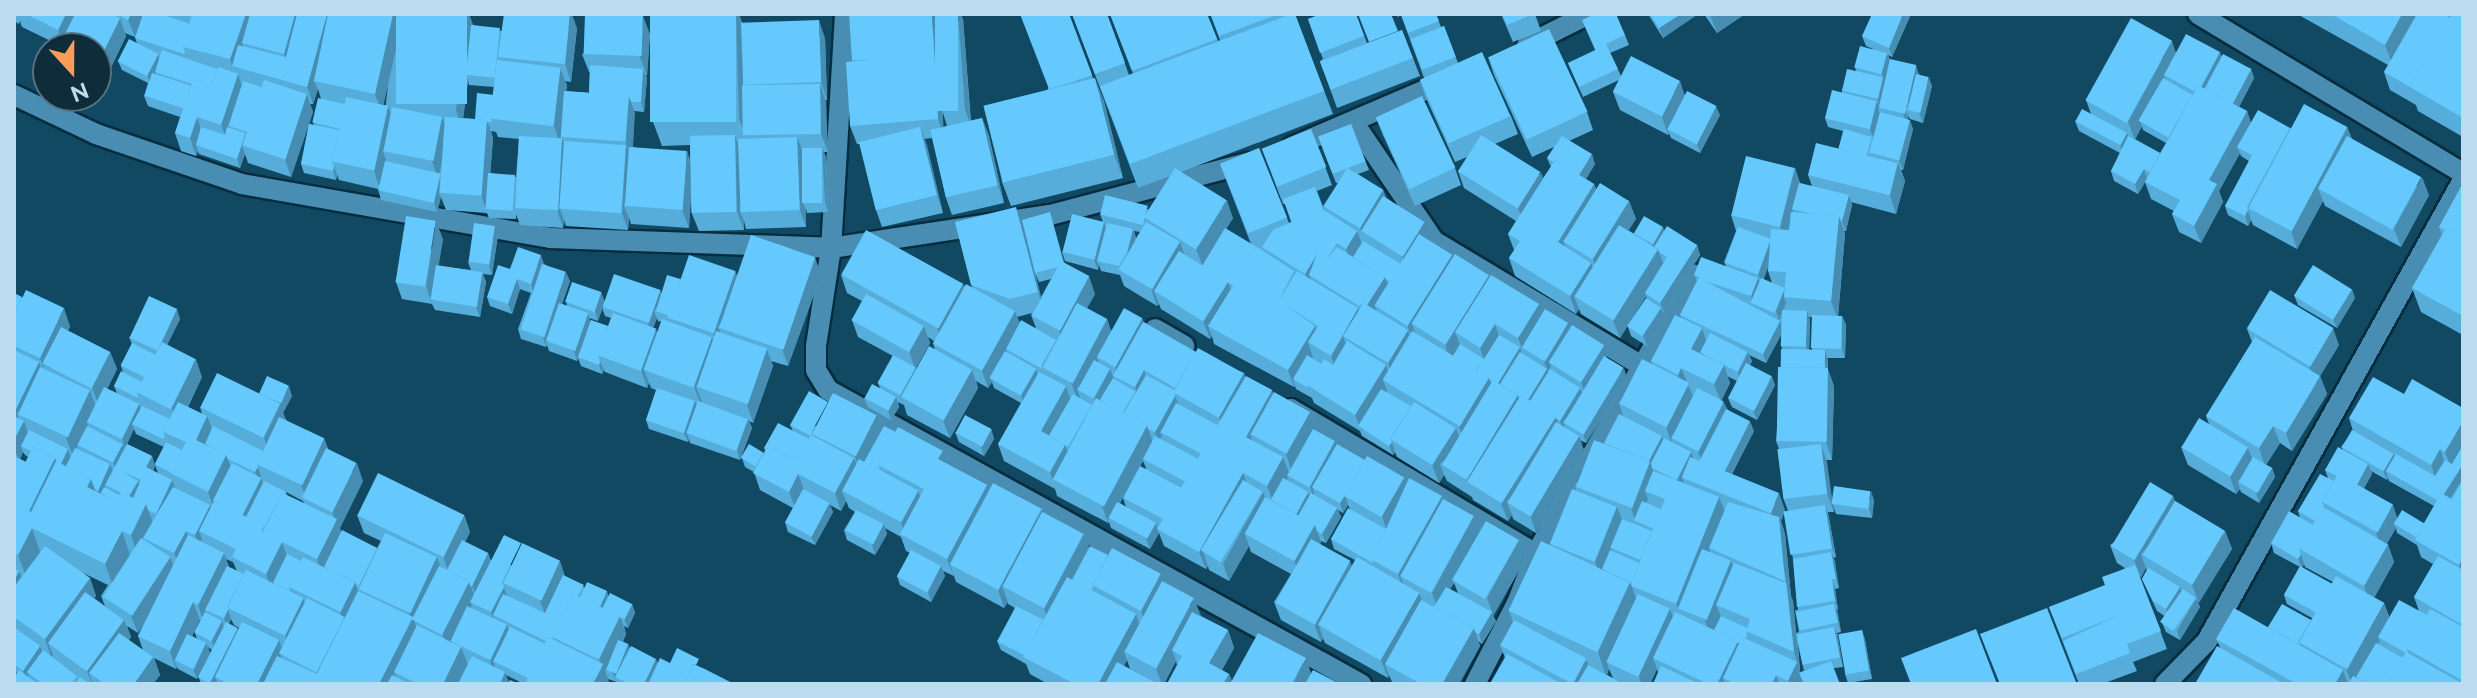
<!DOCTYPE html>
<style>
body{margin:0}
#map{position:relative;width:2477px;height:698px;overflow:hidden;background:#114862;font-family:Raleway,sans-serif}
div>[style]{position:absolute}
.roads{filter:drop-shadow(2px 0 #062d3f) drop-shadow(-2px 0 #062d3f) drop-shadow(0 2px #062d3f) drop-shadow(0 -2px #062d3f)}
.minor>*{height:20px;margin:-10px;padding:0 10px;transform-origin:10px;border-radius:10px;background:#4a8db2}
.wall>*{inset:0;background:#57adda}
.shaded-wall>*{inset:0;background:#478db2}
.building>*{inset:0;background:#65c9fe;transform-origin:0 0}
span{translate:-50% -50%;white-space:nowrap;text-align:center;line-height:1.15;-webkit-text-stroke:8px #0f2c3b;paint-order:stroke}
.frame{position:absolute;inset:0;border:16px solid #bbdbef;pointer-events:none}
.north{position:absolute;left:32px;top:32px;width:80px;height:80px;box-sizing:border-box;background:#0f2c3b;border:2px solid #547283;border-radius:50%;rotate:159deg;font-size:22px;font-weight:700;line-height:32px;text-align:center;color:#bbdbef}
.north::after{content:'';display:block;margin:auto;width:28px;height:36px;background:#fd9c57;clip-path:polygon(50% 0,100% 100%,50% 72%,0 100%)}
</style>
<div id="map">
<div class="roads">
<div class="minor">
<i style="left:845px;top:14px;width:234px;rotate:93.4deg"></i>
<i style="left:831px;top:248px;width:99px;rotate:98.7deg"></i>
<i style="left:816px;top:346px;width:24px;rotate:90deg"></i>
<i style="left:816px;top:370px;width:23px;rotate:59deg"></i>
<i style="left:828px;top:390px;width:609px;rotate:28.88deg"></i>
<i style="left:2198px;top:14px;width:309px;rotate:31deg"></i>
<i style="left:1527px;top:45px;width:69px;rotate:-26.6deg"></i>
<i style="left:14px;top:95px;width:91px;rotate:25.4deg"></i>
<i style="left:96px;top:134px;width:154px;rotate:18.9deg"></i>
<i style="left:242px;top:184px;width:313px;rotate:9.9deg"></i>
<i style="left:550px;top:238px;width:281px;rotate:2deg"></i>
<i style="left:831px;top:248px;width:221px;rotate:-8.6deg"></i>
<i style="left:1050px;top:215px;width:204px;rotate:-14.8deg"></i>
<i style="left:1354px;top:123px;width:143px;rotate:55.9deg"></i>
<i style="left:1434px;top:241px;width:246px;rotate:31deg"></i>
<i style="left:1292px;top:147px;width:168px;rotate:-23.2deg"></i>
<i style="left:1155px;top:329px;width:34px;rotate:30deg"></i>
<i style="left:1291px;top:409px;width:285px;rotate:30.6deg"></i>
<i style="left:1475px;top:684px;width:91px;rotate:-62.6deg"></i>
<i style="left:1517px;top:603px;width:53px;rotate:-68.8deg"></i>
<i style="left:1536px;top:554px;width:321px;rotate:-60.5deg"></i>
<i style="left:2165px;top:684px;width:60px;rotate:-45.7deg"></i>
<i style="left:2207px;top:641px;width:527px;rotate:-60.96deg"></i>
</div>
</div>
<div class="wall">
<i style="clip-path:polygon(evenodd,14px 14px,469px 14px,473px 25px,502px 31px,577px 28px,571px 82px,565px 81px,567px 85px,566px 91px,589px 93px,590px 72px,589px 72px,582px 54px,650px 34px,647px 75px,646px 75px,647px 78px,644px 112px,634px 111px,633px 147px,690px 161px,690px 145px,662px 146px,653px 122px,650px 14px,739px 14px,742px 23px,825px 38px,827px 100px,825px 100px,828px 152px,824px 152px,826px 157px,828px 212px,807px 213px,806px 209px,806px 227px,746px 229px,744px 221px,744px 230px,699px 231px,692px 214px,691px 192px,689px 228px,631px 224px,629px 218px,628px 230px,566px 226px,564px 220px,563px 228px,520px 225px,516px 214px,516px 219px,489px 218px,487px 213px,446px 210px,441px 197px,437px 212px,381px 200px,378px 189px,339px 180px,337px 175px,336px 180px,304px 173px,301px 164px,309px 124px,291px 177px,248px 163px,245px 154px,240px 168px,199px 154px,198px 151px,196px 156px,181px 151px,175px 133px,180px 117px,148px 106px,144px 96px,148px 83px,122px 70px,118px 61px,137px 44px,135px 37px,125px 33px,126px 36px,105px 80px,96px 76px,96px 48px,62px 48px,61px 46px,22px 27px,20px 21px,19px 24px,14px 21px,14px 14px,468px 81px,469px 85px,494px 87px,494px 95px,475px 119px,463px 118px,468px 81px,14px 14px,388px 85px,386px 103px,386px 105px,383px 105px,388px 85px,14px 14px,318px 89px,321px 99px,313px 122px,314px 125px,309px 124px,313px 112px,310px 104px,313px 104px,318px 89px,14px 14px,491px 131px,496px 132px,498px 137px,519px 139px,516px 177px,490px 173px,493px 138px,491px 131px)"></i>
<i style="clip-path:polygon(1069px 14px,1093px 78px,1104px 101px,1123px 178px,1011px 206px,1002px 182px,1048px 89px)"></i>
<i style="clip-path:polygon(evenodd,1072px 14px,1107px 14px,1129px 75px,1133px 73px,1110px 14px,1207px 14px,1218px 41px,1220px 40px,1210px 14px,1295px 14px,1333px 114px,1181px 172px,1233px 218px,1226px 229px,1251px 244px,1220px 164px,1259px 148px,1289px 223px,1291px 222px,1285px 204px,1283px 204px,1262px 149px,1311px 129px,1332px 185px,1317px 191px,1325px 212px,1323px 206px,1338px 183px,1336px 183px,1318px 137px,1351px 124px,1369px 170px,1358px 174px,1383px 190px,1386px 198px,1430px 239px,1429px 241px,1453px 258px,1489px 275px,1490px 277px,1543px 313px,1570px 328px,1607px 355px,1606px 357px,1627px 378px,1586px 443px,1580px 440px,1585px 453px,1536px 533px,1513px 519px,1512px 515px,1508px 521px,1473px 500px,1472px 497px,1447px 481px,1444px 475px,1439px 483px,1397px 457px,1395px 452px,1393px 455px,1362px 436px,1360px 431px,1314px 403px,1312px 398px,1296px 389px,1295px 386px,1294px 387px,1214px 344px,1212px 336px,1210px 339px,1161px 309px,1159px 304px,1157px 306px,1124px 286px,1120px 275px,1101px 271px,1099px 265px,1098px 270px,1065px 261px,1062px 252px,1103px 222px,1100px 214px,1149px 209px,1170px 176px,1138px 188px,1072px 14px,1134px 231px,1140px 232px,1136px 238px,1134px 231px)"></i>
<i style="clip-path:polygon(1356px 14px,1367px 43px,1402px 30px,1420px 76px,1337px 108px,1320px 61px,1323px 59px,1308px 19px)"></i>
<i style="clip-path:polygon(1396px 14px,1436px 14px,1441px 27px,1444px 26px,1458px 63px,1511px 116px,1518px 134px,1495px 144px,1543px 178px,1551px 167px,1547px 158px,1554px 147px,1532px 157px,1494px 75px,1488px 57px,1587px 112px,1593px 130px,1569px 141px,1595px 164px,1586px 179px,1594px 184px,1596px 189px,1629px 201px,1636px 219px,1628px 230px,1633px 233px,1664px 231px,1697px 245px,1700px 255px,1664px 312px,1662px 311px,1665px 318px,1647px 346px,1631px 336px,1628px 327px,1647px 299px,1646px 296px,1620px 338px,1581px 314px,1579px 309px,1576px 314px,1515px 276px,1509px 258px,1514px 250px,1508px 234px,1516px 221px,1464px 188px,1458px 171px,1467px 157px,1455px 162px,1426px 98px,1420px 80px,1424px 78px,1401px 15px,1398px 17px)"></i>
<i style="clip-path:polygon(1501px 14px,1535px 14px,1541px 31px,1513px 42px)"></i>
<i style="clip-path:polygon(1648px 14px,1698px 14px,1663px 38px)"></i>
<i style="clip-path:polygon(1704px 14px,1745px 14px,1717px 33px)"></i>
<i style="clip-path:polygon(evenodd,1911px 14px,1892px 57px,1888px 55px,1890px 60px,1919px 74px,1932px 86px,1923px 123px,1910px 119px,1908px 116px,1908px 119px,1913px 129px,1903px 170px,1901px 170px,1905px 181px,1896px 214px,1851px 202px,1852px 205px,1846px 231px,1844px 231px,1845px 234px,1838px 316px,1842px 316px,1846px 325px,1845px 358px,1827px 358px,1828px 370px,1834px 386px,1832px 460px,1826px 460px,1832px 503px,1874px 500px,1872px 518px,1836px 514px,1833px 505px,1834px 512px,1828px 512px,1836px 557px,1833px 558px,1839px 588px,1835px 589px,1838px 610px,1837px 610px,1841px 632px,1837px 633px,1843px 667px,1834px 668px,1802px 682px,1801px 684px,1653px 684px,1658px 673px,1657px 669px,1650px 684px,1490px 684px,1505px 658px,1500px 645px,1513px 622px,1509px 611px,1550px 545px,1576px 490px,1575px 486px,1623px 416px,1619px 403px,1652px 364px,1651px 361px,1681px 318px,1680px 315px,1697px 281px,1694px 275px,1726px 266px,1724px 262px,1736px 231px,1731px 215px,1795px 168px,1800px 183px,1812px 186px,1808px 175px,1839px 148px,1843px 131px,1828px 127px,1825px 118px,1842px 92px,1842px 90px,1856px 71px,1855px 67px,1873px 49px,1866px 46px,1862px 36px,1911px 14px,1769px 265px,1768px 271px,1772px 283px,1763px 279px,1769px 265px,1911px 14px,1809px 317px,1812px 317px,1812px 350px,1809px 350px,1810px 320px,1809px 317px,1911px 14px,1782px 333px,1781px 346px,1783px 350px,1776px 441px,1779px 449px,1784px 500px,1788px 511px,1784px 512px,1785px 510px,1732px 474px,1754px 431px,1727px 409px,1721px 400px,1730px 383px,1727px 376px,1737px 381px,1728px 398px,1732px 407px,1757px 420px,1775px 385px,1750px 365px,1752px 361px,1749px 355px,1766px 363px,1782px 333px,1911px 14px,1784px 513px,1793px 559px,1798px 610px,1795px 610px,1799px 632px,1796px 633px,1793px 601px,1791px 596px,1785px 534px,1781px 521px,1784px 513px,1911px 14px,1798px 645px,1804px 671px,1800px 672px,1799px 669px,1800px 670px,1798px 645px,1911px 14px,1609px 669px,1613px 678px,1607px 675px,1609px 669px)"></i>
<i style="clip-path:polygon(2297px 14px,2463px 14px,2463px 137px,2418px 111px,2416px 105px,2390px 90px,2384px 72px,2388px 65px)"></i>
<i style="clip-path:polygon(evenodd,963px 19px,971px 121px,982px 118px,989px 136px,1004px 203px,952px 215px,946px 198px,932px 138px,924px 139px,943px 213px,882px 227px,876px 210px,860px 144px,857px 144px,850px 126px,852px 60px,963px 19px,943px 113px,947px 126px,943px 127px,943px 113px)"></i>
<i style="clip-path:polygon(1582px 20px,1625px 35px,1629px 45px,1610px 53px,1621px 76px,1685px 95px,1720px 115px,1700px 153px,1671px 138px,1669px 133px,1668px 135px,1620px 110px,1613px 92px,1619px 80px,1583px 97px,1568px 63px,1595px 50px)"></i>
<i style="clip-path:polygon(evenodd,2176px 52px,2222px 56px,2251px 69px,2254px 78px,2239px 107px,2247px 111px,2251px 123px,2290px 128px,2347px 127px,2352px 139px,2429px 195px,2401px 247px,2325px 206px,2323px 201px,2297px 249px,2253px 225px,2251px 220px,2248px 226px,2228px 215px,2225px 206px,2249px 161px,2241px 156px,2240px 153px,2219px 191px,2223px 202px,2201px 243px,2179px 232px,2172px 214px,2174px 211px,2151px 199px,2145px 182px,2138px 194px,2114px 181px,2111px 171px,2120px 153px,2079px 131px,2075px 121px,2091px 114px,2086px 100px,2176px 52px,2142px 126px,2143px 130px,2166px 143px,2160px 153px,2135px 139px,2142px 126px)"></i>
<i style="clip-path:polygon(1376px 118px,1455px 168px,1461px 185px,1415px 206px,1383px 135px)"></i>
<i style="clip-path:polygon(2463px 183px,2463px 335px,2421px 312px,2412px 288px,2442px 235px,2439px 227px)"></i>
<i style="clip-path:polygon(evenodd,1050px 212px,1064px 262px,1095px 294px,1087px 308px,1107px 319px,1111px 331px,1144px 322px,1196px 352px,1244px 373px,1245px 377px,1272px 390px,1273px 394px,1310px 412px,1316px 429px,1315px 430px,1336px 445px,1406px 483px,1442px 496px,1443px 499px,1474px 516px,1480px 532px,1519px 540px,1526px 558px,1493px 616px,1496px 621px,1482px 644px,1478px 641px,1480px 646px,1459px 684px,1395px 684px,1392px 682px,1389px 675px,1388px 678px,1325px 643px,1323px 638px,1321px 642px,1281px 620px,1274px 602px,1291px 574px,1251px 552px,1249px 546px,1229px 581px,1209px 570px,1208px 566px,1206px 569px,1164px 546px,1159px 533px,1150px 549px,1111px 528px,1109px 522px,1108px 523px,1057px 496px,1055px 489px,1004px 461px,998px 444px,1021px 403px,994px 388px,992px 382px,988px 388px,976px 381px,978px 388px,950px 438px,907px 415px,904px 405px,898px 402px,899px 407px,891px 420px,868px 407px,864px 398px,880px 388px,878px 383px,893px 356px,858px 337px,852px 320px,862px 301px,847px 293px,841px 275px,972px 287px,955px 222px,1023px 224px,1041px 297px,1051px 279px,1039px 282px,1035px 273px,1050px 212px,1032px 313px,1031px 315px,1036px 328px,1020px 324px,1017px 317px,1032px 313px,1050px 212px,928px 337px,934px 341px,933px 343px,935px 350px,917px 370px,916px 368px,930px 343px,928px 337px,1050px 212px,1143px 461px,1146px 468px,1123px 498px,1126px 507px,1120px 503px,1143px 461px,1050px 212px,1348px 505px,1350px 509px,1331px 539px,1334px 549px,1355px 560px,1352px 566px,1320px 544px,1321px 541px,1326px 543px,1341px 517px,1338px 510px,1343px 513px,1348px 505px,1050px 212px,1454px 583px,1458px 593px,1450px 589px,1454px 583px)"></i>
<i style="clip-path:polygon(498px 235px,492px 275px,483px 274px,486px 282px,480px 317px,435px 310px,432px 304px,402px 299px,396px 282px,443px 239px,438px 266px,471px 270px,468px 262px)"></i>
<i style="clip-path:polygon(evenodd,544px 264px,570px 281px,562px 304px,567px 306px,566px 302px,601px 292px,604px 301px,660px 290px,661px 293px,680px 279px,735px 271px,737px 276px,821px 275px,788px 366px,771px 361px,773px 366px,753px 423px,749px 421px,752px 428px,740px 460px,690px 443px,689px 439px,688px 442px,649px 429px,646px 420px,656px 390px,651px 388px,649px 383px,647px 388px,605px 372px,604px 370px,602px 374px,581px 366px,578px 358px,577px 361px,549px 351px,547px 345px,546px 347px,521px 339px,518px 329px,531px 293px,520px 289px,512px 314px,490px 306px,487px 297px,510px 269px,544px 264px,602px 308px,605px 316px,611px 318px,608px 326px,590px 321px,589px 318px,598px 321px,602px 308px,544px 264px,657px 318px,658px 321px,662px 322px,657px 334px,653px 328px,657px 318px)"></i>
<i style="clip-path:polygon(evenodd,14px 293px,70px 326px,68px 331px,110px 352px,117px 369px,107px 389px,117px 393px,114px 386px,123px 372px,121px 366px,132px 344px,129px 337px,180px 319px,167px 345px,202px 377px,188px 407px,202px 414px,200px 407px,258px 393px,292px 396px,283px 413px,286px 420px,328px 450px,363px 481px,340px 528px,341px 532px,377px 548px,381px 541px,364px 533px,357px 515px,464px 515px,470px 532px,465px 542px,488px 553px,491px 561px,565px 576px,585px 588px,632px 604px,635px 613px,628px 628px,624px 626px,626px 634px,623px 642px,628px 644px,630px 649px,658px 663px,670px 663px,703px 668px,730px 682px,731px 684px,618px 684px,617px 682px,608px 679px,524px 684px,506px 675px,508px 684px,201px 684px,199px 678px,212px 650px,208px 647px,210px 653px,197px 679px,178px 669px,177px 667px,176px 669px,154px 658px,160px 675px,153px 684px,14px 684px,17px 673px,14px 671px,14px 293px,134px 429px,136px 434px,164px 447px,155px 465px,158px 473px,153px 471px,155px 466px,152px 456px,127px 444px,134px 429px,14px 293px,23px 452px,25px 455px,28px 457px,26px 462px,20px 459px,23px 452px,14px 293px,286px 492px,303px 501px,304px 503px,287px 495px,286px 492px,14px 293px,226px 559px,233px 562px,237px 571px,229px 567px,226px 559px,14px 293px,81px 572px,108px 585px,101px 596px,105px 606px,94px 598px,96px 596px,90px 578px,81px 572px,14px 293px,231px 619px,234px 625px,239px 628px,238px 630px,229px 624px,231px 619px,14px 293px,200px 620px,201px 621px,195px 633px,197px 639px,192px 636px,200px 620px,14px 293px,145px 623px,138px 636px,143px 650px,129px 640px,131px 637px,127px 626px,138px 633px,145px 623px)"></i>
<i style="clip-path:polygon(2294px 295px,2355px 298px,2337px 328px,2298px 305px)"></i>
<i style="clip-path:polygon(2247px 329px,2339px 345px,2320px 376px,2327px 394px,2292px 451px,2280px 443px,2266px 465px,2272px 468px,2275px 477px,2259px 503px,2241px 492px,2240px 489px,2236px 494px,2188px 465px,2181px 447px,2209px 424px,2206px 416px,2252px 342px)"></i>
<i style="clip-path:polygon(evenodd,2404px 394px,2463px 421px,2463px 684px,2195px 684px,2220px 647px,2216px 639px,2268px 627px,2311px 620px,2312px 618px,2287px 604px,2284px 595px,2300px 567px,2274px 553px,2271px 543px,2300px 518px,2298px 511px,2328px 478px,2325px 470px,2343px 450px,2341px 447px,2353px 431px,2349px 418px,2404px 394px,2371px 471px,2387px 480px,2388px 478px,2389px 481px,2434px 506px,2424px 523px,2397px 518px,2364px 488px,2372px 474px,2371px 471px,2404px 394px,2396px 528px,2397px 533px,2417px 545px,2421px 557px,2433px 564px,2414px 597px,2419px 611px,2389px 617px,2384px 603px,2374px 598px,2394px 562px,2387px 543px,2396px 528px,2404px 394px,2304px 564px,2305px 567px,2333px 582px,2332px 584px,2302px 568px,2304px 564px)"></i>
<i style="clip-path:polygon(790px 425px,882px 429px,987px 485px,989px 490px,1042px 509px,1043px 512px,1084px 534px,1089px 548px,1164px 582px,1201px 616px,1228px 630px,1234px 648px,1222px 670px,1229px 674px,1232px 681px,1311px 674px,1340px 684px,1167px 684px,1177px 665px,1176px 661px,1164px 684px,1158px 684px,1130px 669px,1127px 660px,1124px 666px,1158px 684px,1048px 684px,1030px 674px,1026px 664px,1001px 650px,997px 641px,1015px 608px,1008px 604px,1008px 602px,1004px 608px,956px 582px,954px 576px,943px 571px,945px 576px,931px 602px,900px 585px,897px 576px,910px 553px,906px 551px,901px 537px,885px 528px,887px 534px,875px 555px,847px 540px,844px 530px,855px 512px,849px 508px,846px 501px,841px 511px,830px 505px,833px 512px,815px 545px,788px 532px,785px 522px,793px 508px,760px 490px,754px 472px,745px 467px,742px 458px,764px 453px,765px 450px,764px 448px,793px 431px)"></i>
<i style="clip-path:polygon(991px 429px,994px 439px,984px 456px,959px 442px,955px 432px)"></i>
<i style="clip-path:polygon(2175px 501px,2225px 531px,2232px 549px,2198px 602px,2200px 607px,2180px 640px,2166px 632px,2162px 623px,2166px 617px,2157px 611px,2142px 579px,2147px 570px,2146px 568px,2140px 577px,2167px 649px,2133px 662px,2137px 671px,2102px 684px,2079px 684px,2049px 607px,2105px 586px,2125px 568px,2117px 563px,2110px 545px)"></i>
<i style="clip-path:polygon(1862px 630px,1865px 640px,1872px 679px,1848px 683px,1845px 674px)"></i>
</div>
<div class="shaded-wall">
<i style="clip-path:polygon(66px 14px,81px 14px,63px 46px,58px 30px)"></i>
<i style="clip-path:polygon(131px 14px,146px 14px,135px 37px,128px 20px)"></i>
<i style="clip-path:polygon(246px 14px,255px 14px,242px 43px,245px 51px,232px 66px,230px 59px)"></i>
<i style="clip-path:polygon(295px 14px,306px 14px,290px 72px,284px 54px)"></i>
<i style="clip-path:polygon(327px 14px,338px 14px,314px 81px,318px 89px,313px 104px,307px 87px)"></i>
<i style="clip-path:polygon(393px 14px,402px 14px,403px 17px,382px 112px,375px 94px)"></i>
<i style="clip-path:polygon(467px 14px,469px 14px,474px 28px,466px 75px,468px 81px,462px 128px,456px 110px)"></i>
<i style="clip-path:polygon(570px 14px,572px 14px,577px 28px,571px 82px,565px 64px)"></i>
<i style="clip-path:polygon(736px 14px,739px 14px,744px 28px,743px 85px,746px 95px,746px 136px,739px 119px)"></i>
<i style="clip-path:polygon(932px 14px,937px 14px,938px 22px,944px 137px,938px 119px)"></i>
<i style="clip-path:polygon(958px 14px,961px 14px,963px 19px,971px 127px,965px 109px)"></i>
<i style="clip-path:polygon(1681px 14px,1698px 14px,1663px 38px,1659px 28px)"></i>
<i style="clip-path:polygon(1712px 14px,1745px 14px,1717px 33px,1710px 15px)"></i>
<i style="clip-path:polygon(1903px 14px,1911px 14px,1892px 57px,1889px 48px)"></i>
<i style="clip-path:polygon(2402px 14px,2425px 14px,2394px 69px,2385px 45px)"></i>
<i style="clip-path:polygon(643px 16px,650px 34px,647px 75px,640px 57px)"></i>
<i style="clip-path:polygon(120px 18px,126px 36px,105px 80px,98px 63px)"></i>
<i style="clip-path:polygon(819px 20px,825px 38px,827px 100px,821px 82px)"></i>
<i style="clip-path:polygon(2172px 41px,2178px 59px,2164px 75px,2166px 81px,2140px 121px,2142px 126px,2135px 140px,2128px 122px)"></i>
<i style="clip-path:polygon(2220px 52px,2224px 61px,2206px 93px,2198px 93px)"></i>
<i style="clip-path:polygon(1887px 53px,1890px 62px,1880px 108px,1877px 99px,1883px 77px,1881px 73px)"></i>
<i style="clip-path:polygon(158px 54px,161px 63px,155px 72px,156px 74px,151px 85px,147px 75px)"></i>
<i style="clip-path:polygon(1916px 65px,1919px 75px,1906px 110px,1908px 116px,1907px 124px,1903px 114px)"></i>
<i style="clip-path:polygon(560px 68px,567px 85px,560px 143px,554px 126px)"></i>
<i style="clip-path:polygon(643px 69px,647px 78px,644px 112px,641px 102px)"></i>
<i style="clip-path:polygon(2251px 69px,2254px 78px,2234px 116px,2230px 106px)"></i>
<i style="clip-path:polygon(238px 74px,244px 92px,228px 126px,231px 132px,228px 142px,221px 125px)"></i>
<i style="clip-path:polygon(1929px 77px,1932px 86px,1923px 123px,1919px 113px)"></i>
<i style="clip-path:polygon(1095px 78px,1104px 101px,1123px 178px,1114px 155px)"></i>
<i style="clip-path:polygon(1680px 81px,1686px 99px,1667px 129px,1669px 133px,1668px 135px,1662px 117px)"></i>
<i style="clip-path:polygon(820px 84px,826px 102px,828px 152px,821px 134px)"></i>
<i style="clip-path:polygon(307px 94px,313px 112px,291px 177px,285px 160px)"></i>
<i style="clip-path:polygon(629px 96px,635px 113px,632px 159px,625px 141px)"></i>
<i style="clip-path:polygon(1877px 101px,1880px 109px,1878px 108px,1880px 114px,1874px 139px,1870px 130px)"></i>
<i style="clip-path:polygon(388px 106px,394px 123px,383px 151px,386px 160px,380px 189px,374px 171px)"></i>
<i style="clip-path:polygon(1716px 106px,1720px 115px,1700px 153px,1697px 144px)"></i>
<i style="clip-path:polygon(2247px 111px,2253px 129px,2237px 147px,2240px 153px,2219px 191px,2223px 202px,2201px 243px,2194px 226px,2209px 180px)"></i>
<i style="clip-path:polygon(197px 117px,203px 135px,196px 145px,198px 151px,196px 156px,190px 138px)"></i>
<i style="clip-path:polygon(442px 117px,449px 135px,438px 179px,432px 161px)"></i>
<i style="clip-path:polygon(982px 118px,989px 136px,1004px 203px,998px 185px)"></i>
<i style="clip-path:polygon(487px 120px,493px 138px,488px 209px,486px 209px,481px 195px)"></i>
<i style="clip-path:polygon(1910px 120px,1913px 129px,1903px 170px,1899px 161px)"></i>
<i style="clip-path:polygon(920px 127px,927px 145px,943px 213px,937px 195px)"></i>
<i style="clip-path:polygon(2347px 127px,2354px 145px,2318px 188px,2323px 201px,2297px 249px,2291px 231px)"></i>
<i style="clip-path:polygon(2127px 133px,2131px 143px,2124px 155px,2120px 145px)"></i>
<i style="clip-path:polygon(735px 135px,741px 153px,740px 212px,744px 221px,744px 230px,737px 212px)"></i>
<i style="clip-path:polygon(797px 137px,804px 154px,803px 203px,806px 209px,806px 227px,800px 210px)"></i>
<i style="clip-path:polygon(562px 138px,568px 156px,560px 209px,564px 220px,563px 228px,557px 210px)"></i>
<i style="clip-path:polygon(242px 145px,245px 154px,240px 168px,237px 159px)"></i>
<i style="clip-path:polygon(626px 145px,633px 163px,624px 206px,629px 218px,628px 230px,622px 213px)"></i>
<i style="clip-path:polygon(822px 148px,826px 157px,828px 212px,825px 202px)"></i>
<i style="clip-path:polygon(687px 151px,693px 168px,689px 228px,682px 210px)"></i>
<i style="clip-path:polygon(1592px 154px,1595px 164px,1581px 187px,1578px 177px)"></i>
<i style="clip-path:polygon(1898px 163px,1905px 181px,1896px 214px,1890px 196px)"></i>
<i style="clip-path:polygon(334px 166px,337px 175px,336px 180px,333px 171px)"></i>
<i style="clip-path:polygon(1795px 168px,1801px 186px,1792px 209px,1794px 214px,1786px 244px,1780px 227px)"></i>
<i style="clip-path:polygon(2144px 169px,2147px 179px,2138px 194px,2135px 184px)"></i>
<i style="clip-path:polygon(1541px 172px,1547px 189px,1525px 226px,1518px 208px)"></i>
<i style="clip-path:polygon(440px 174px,439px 193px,441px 197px,437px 212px,434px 203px)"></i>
<i style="clip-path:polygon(2422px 177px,2429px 195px,2401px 247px,2394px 229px)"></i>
<i style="clip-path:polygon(1594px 184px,1600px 201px,1563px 241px,1568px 254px,1558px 242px)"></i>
<i style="clip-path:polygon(1383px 190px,1390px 208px,1361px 231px,1366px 246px,1360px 228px)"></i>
<i style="clip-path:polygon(1849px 195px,1852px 205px,1846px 231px,1842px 221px)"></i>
<i style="clip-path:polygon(1227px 200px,1233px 218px,1203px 267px,1196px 249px)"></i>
<i style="clip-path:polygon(1629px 201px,1636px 219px,1599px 277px,1593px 259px)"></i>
<i style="clip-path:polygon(1016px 207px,1023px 224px,1044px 310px,1038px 292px)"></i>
<i style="clip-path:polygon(2248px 210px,2251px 220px,2248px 226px,2245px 216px)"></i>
<i style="clip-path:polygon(1839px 216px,1845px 234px,1838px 319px,1831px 301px)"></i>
<i style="clip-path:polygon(436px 221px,443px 239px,433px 301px,431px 300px,432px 304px,426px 286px)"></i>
<i style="clip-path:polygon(1104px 222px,1107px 232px,1097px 261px,1099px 265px,1098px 270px,1094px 260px)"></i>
<i style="clip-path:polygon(1424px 222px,1430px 239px,1409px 274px,1402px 256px)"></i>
<i style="clip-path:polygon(495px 226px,498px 235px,492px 275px,489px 266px)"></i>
<i style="clip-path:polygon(1663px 227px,1666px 237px,1658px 250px,1665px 267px,1645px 293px,1646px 296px,1620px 338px,1613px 321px,1651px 248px)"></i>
<i style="clip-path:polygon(1133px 229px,1136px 238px,1124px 268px)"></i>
<i style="clip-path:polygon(1357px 231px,1364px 249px,1352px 266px,1346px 249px)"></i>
<i style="clip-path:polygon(1771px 239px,1775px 249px,1762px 284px,1758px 274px)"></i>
<i style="clip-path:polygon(1180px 242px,1186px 259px,1154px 291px,1159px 304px,1157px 306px,1151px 289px)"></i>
<i style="clip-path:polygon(1697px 245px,1700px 255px,1664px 312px,1660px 303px)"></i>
<i style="clip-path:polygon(1317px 254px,1309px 275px,1314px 288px,1312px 291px,1305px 274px)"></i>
<i style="clip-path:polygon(541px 255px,544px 264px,534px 294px,531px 284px)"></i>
<i style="clip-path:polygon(1452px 255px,1458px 272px,1412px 324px,1417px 338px,1414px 343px,1407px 325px)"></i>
<i style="clip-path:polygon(815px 257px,821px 275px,788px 366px,782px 349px)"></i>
<i style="clip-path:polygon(1591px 263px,1598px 280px,1574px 296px,1579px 309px,1576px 314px,1570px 296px)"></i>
<i style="clip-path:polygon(735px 271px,741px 289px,718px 327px,723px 340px,719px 351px,713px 333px)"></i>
<i style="clip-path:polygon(482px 272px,486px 282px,480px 317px,476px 307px)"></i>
<i style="clip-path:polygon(566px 272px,570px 281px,548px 342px,546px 341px,546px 347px,543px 338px)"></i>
<i style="clip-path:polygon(1489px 275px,1495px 292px,1455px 332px,1461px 347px,1451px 362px,1445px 345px)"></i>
<i style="clip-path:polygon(1089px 276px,1095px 294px,1065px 347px,1059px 330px)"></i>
<i style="clip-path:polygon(1385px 277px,1392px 294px,1375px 306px,1378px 315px,1367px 305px)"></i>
<i style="clip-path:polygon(1758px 278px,1762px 288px,1754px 304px,1751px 296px)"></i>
<i style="clip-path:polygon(517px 279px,520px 289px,512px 314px,508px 304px)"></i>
<i style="clip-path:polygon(1228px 282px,1234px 300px,1208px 326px,1212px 336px,1210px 339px,1203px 321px)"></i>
<i style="clip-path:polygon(963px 283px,969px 301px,944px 346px,937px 328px)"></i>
<i style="clip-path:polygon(1785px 288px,1784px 297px,1786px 303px,1779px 321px,1776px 311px)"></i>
<i style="clip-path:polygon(2352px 289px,2355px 298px,2337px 328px,2333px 319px)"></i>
<i style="clip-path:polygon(660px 290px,663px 299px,654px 311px,657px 318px,651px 332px,648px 323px)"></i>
<i style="clip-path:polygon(601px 292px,605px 302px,598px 321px,595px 311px)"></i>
<i style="clip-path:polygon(1539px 304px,1546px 322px,1522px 348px,1518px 338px)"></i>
<i style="clip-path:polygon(64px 308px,70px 326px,50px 368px,43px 364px,46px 375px,40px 358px)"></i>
<i style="clip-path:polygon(1358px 308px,1365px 325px,1343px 336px,1349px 353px,1337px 374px,1331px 356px)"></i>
<i style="clip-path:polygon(1661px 308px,1665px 318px,1647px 346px,1643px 336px)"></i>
<i style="clip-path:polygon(177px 309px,180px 319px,160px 359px,157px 349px)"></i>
<i style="clip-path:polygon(1015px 311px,1022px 329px,1006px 349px,1008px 354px,990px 378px,992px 382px,988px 388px,982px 371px)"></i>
<i style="clip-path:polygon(1807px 311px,1810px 320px,1809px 355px,1806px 346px)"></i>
<i style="clip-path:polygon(588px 313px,591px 323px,577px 361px,574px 351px)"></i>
<i style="clip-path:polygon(1842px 316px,1846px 325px,1845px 358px,1842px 349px)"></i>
<i style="clip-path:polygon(1142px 318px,1146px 327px,1118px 376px,1115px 367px)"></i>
<i style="clip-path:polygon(1107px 319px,1113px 337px,1097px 357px,1099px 363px,1077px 389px,1080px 397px,1078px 400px,1071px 383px)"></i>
<i style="clip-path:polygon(1780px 321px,1783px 331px,1766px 363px,1763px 354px)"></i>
<i style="clip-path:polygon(1568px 323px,1572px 332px,1549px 362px,1551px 366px,1548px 371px,1550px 379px,1534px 405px,1526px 402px,1547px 369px,1544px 362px)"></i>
<i style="clip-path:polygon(1495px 324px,1501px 342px,1486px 365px,1480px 348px)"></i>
<i style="clip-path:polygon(924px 326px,930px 343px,916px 368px,919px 378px,901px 397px,904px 405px,900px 396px,915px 369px,909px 351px)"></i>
<i style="clip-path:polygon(1315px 326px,1322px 344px,1308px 342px,1313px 357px,1298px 382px,1293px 379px,1295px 386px,1294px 387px,1288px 370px)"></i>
<i style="clip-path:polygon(1702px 328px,1708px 346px,1703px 356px,1691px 349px)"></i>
<i style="clip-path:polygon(2333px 328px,2339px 345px,2320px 376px,2327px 394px,2292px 451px,2286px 433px,2316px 384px,2309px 366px)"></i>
<i style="clip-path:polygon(656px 329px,662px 346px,644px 370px,649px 383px,647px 388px,641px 370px)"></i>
<i style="clip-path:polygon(1408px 330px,1415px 348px,1394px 381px,1388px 363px)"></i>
<i style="clip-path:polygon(712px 337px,719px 354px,696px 387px,702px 402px,701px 405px,694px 387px)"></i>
<i style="clip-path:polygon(1604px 345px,1607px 355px,1584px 391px,1581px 382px)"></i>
<i style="clip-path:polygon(1520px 347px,1523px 357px,1504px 388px,1497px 385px)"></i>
<i style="clip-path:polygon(767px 349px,773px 366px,753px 423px,747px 405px)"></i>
<i style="clip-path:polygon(1825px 350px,1828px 360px,1828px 370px,1834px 386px,1832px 460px,1826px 442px)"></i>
<i style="clip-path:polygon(110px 352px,117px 369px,99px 406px,92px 388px)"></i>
<i style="clip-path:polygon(1748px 352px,1752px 361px,1741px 383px,1738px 373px)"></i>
<i style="clip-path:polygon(196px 359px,202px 377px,178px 426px,172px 408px)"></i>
<i style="clip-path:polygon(600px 361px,604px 370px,602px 374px,599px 365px)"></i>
<i style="clip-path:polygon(39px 362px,46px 380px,17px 414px,21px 426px,24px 421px,30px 439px,21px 446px,23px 452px,19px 461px,14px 447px,14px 413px)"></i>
<i style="clip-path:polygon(1386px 365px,1393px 383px,1383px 380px,1387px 391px,1363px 430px,1360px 428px,1355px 415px)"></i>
<i style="clip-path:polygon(1724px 365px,1730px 383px,1721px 402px,1714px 384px)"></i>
<i style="clip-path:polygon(1624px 368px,1627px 378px,1586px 443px,1583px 434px)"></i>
<i style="clip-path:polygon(1681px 368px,1695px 401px,1671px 438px,1672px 445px,1666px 427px,1684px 392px,1678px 375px)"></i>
<i style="clip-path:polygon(1036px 369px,1039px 378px,1024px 405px,1021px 395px)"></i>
<i style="clip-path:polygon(1110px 369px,1114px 379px,1097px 408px,1094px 399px)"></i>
<i style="clip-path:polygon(972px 370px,978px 388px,950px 438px,943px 421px)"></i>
<i style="clip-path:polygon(1144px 370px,1147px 380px,1138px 397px,1135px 387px)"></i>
<i style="clip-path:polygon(1244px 373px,1251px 391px,1226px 435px,1219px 417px)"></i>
<i style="clip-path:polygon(1772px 376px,1775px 385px,1757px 420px,1753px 411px)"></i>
<i style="clip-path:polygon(1489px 378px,1496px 396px,1466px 445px,1459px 427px)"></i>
<i style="clip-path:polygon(289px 386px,292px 396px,283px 413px,286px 422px,270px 456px,264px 438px)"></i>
<i style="clip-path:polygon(1066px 386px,1072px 404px,1054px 438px,1041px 431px)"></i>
<i style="clip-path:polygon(1580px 388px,1584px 397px,1563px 422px,1565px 427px,1563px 430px,1560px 421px)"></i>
<i style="clip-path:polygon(90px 390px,96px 408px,87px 422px,88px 425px,73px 456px,66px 438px)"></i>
<i style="clip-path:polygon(1272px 390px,1278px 408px,1250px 434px,1255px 448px,1246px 437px)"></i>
<i style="clip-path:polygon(1518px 395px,1525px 413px,1467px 482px,1472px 497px,1466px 479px)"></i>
<i style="clip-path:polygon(1175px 396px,1179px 406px,1160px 432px,1162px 436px,1158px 442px,1155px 432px)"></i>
<i style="clip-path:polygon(896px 397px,899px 407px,891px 420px,888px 411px)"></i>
<i style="clip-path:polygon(695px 401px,699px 411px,687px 433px,689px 439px,688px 442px,684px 433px)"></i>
<i style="clip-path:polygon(1724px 402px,1728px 411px,1702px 461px,1698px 452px)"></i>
<i style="clip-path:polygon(139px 404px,142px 413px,132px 424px,134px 429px,125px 449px,122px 439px)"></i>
<i style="clip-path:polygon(1310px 412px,1316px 429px,1292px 472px,1286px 454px)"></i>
<i style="clip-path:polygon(877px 415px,883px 433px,861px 474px,855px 456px)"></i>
<i style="clip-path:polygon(207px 416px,214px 434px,207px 449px,196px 440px)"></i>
<i style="clip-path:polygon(1556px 417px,1562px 434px,1507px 502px,1512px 515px,1508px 521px,1501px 504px)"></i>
<i style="clip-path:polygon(748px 419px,752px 428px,740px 460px,737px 450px)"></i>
<i style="clip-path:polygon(1750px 421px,1754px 431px,1727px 482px,1724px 473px)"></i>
<i style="clip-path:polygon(2463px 421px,2463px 450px,2452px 470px,2445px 452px)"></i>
<i style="clip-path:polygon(1147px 425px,1153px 443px,1110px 520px,1108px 518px,1108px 523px,1102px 506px)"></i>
<i style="clip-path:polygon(2273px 426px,2280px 443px,2265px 466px,2259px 448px)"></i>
<i style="clip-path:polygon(1456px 428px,1463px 445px,1440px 464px,1444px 475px,1439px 483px,1432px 465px)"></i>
<i style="clip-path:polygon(991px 429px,994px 439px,984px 456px,981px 447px)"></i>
<i style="clip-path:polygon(1579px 436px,1585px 453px,1536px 533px,1530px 515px)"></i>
<i style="clip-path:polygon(1662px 436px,1666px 445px,1652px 468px,1657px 479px,1645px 491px,1648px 499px,1639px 522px,1635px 520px,1631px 508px,1646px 465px)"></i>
<i style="clip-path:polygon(324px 438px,331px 456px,307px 500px,301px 485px)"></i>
<i style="clip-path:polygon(1335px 441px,1338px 451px,1313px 488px,1314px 494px,1313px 496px,1310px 487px)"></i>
<i style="clip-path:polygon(1392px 442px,1395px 452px,1393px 455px,1389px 446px)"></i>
<i style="clip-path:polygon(123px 444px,126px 453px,117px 472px,113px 462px)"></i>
<i style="clip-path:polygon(1821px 444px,1827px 462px,1834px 512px,1827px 494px)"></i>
<i style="clip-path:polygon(1065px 445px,1072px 462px,1052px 479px,1050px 472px)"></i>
<i style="clip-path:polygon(2248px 448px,2255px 465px,2238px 482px,2240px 489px,2236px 494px,2230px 477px)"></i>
<i style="clip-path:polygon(68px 449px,71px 459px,64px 474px,60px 465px)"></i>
<i style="clip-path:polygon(2440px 449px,2446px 467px,2437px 482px,2431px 465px)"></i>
<i style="clip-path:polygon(943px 451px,949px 468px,938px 459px)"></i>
<i style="clip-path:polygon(1691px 452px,1695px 461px,1682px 478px,1684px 483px,1676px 480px)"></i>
<i style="clip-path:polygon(2394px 454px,2397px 463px,2386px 471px,2388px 478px,2387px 480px,2383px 471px)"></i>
<i style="clip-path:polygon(226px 455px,233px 472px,214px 509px,208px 492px)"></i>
<i style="clip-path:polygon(152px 456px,155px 466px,150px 477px,146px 467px)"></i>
<i style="clip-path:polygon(1283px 457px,1290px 475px,1287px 475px,1288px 478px,1274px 504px,1267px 486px)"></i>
<i style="clip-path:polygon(55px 458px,62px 476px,35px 530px,28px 514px)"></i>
<i style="clip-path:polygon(854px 458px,860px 475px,842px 491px,846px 501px,841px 511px,835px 493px)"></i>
<i style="clip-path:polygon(357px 463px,363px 481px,340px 528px,343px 537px,323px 576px,317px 559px,336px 521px,332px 512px)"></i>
<i style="clip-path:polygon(110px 464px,114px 474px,105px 485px,106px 489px,101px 500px,98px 491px)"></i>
<i style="clip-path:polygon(2368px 464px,2372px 474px,2359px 497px,2356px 487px)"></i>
<i style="clip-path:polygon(2463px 464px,2463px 479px,2442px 511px,2439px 502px)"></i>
<i style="clip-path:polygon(258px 467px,261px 476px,259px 482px,255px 472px)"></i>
<i style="clip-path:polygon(2272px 468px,2275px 477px,2259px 503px,2256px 493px)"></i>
<i style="clip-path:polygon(1243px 473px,1250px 491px,1203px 552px,1208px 566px,1206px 569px,1199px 552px)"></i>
<i style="clip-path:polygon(798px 474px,805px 492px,796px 510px,789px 492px)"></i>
<i style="clip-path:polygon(1404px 477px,1411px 494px,1388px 534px,1382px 516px)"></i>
<i style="clip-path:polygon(261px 478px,264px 487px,248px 521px,242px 515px)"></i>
<i style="clip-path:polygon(91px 479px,99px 501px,87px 487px)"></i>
<i style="clip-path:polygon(172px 480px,176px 490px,156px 514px)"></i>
<i style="clip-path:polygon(138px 481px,141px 490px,134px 503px,129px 497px)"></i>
<i style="clip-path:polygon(987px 485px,994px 503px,950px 564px,954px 577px,947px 559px)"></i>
<i style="clip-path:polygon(918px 491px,925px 509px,906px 537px,901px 523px)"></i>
<i style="clip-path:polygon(1871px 491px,1874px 500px,1872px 518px,1869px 509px)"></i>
<i style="clip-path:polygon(1263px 492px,1270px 509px,1245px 534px,1249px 546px,1229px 581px,1223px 564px)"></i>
<i style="clip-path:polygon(1308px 492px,1312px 502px,1301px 522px,1295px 517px)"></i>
<i style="clip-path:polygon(1779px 493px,1785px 510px,1781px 521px,1785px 534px,1791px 596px,1793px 601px,1800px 670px,1794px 652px,1787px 586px,1777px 531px,1771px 513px)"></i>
<i style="clip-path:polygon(1345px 496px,1348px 505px,1343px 513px,1340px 504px)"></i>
<i style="clip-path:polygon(1442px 496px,1449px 514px,1400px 576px,1406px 590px,1404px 592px,1398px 574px)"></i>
<i style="clip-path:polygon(2173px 496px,2180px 513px,2141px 554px,2146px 568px,2141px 578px,2134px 560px)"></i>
<i style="clip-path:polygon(1719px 497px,1726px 514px,1709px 548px,1710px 552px,1678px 608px,1676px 604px)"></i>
<i style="clip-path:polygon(829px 503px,833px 512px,815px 545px,811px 536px)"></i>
<i style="clip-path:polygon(146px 504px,155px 528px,143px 538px,139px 559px,131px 535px)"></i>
<i style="clip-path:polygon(210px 505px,214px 515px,199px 531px,202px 539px,199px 545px,195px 535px)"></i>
<i style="clip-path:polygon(1825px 505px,1828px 514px,1836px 557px,1832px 548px)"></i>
<i style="clip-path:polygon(2393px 505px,2399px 523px,2394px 524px,2396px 528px,2383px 551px,2376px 533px)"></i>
<i style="clip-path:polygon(1617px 507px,1624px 524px,1611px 548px,1612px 552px,1601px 579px,1595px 562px)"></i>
<i style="clip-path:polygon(1337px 508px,1341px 517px,1326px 543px,1322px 534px)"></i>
<i style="clip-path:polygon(1042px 509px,1048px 527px,1002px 586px,1008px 602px,1004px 608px,998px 590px)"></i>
<i style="clip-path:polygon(464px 515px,470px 532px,449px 574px,443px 556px)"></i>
<i style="clip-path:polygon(1474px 516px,1481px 534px,1453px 580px,1454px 583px,1438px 610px,1432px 593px)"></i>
<i style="clip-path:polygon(1156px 523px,1159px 533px,1150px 549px,1146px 539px)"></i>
<i style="clip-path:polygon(884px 524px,887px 534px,875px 555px,872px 545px)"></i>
<i style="clip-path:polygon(1315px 525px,1321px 542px,1301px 579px,1294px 561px)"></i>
<i style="clip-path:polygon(32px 528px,40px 552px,27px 579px,18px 555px)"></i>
<i style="clip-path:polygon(122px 531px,130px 555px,114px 588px,105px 564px)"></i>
<i style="clip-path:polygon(186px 531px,189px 540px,178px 563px,174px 553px)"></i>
<i style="clip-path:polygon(2225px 531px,2232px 549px,2199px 603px,2192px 585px)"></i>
<i style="clip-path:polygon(1084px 534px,1091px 552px,1050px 626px,1044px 609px)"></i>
<i style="clip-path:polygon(1519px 540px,1526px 558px,1493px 616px,1496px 621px,1482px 644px,1479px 634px,1492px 612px,1487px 598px)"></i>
<i style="clip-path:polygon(282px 542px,288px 559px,272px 592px,266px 574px)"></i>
<i style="clip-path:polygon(2388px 544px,2394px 562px,2370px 604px,2364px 586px)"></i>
<i style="clip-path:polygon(1831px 552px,1835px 561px,1839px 588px,1836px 579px)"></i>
<i style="clip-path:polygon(224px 553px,230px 571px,205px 610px,208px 616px,204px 623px,198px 605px)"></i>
<i style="clip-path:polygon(488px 553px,491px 563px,476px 596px,472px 586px)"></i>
<i style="clip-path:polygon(2301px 554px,2304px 564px,2302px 568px,2298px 559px)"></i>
<i style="clip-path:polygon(170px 557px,177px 575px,138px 633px,131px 616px)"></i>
<i style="clip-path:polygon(437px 557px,443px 575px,414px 620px,421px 641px,394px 672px,398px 684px,379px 684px,411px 620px,409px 613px)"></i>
<i style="clip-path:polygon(2463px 557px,2462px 564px,2463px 577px,2459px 565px)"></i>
<i style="clip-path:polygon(560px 561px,566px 579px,547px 619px,540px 601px)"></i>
<i style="clip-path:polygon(1350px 561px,1357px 579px,1319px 625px,1323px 638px,1321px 642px,1314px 624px)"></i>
<i style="clip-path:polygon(1731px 561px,1738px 579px,1716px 605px,1721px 617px,1711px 638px,1705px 620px)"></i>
<i style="clip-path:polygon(941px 566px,945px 576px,931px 602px,928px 592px)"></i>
<i style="clip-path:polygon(19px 571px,23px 580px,14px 598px,14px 581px)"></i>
<i style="clip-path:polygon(1161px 574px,1168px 591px,1147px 629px,1141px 611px)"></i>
<i style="clip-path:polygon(90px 578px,96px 596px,57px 649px,48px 643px,53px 655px,51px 657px,45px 639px)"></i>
<i style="clip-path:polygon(1832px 579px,1835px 589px,1838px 610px,1835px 601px)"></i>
<i style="clip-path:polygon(469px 581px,475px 598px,470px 602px,472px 605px,449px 651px,442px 634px)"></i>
<i style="clip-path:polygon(355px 582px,361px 600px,343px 620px,340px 612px)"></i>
<i style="clip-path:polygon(1630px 582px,1639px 606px,1607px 662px,1609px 669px,1606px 676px,1598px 652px)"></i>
<i style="clip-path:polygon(504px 587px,507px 596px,493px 615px,494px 622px,491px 612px)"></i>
<i style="clip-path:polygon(2180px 587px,2183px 596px,2170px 619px,2166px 609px)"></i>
<i style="clip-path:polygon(607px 591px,610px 601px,606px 610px,600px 607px)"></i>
<i style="clip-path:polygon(1419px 593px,1426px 610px,1385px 664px,1389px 675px,1388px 678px,1381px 660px)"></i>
<i style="clip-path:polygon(303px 598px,309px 615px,291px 653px,285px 635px)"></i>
<i style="clip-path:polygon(1194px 598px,1201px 616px,1172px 650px,1176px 661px,1164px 684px,1162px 684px,1156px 669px)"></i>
<i style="clip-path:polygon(2196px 598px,2200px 607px,2180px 640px,2177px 631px)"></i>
<i style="clip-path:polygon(193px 602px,200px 620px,179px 662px,174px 660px,177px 667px,176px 669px,170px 651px)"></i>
<i style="clip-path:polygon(2384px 603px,2391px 621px,2378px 637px,2380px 641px,2356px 681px,2352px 684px,2346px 669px)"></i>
<i style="clip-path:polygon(632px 604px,635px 613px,628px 628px,624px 619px)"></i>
<i style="clip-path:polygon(1834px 604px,1838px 613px,1841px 632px,1838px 623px)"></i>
<i style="clip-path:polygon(228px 609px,231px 619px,227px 628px,224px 618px)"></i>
<i style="clip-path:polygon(1670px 609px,1677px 626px,1653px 658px,1657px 669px,1650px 684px,1641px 684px,1639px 676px)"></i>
<i style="clip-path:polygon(1136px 614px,1142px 632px,1124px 651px,1127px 660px,1114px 684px,1098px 684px)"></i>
<i style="clip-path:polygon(620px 616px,626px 634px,608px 671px,605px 669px,609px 682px,608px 684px,593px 684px,602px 667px,599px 659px)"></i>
<i style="clip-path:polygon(124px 620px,131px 637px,99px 681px,89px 673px,93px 684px,92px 684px,87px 671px)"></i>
<i style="clip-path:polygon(222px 621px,225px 630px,215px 651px,212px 641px)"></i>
<i style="clip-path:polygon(507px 625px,510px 635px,493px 661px,495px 666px,493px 670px,490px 661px)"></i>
<i style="clip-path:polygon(1834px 627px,1838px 636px,1843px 667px,1840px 657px)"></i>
<i style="clip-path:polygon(238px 628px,241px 637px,215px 677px,218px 684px,210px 684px)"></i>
<i style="clip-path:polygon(1474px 628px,1480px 646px,1459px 684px,1442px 684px)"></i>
<i style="clip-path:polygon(1228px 630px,1234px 648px,1216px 681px,1209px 663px)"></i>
<i style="clip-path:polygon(1862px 630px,1865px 640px,1872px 679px,1869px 670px)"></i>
<i style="clip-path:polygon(279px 640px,285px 656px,280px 654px,283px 662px,272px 684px,257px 684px)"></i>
<i style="clip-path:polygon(1738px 641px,1744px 658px,1723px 678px,1725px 684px,1717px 684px)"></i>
<i style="clip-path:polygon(206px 643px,210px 653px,197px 679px,193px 669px)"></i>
<i style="clip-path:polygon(628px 644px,631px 653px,615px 677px,617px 683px,613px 673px)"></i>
<i style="clip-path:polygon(40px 646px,44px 656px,27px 672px,29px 677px,27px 680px,23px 671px)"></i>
<i style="clip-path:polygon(461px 647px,468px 665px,458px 684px,443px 684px)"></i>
<i style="clip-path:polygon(153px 657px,160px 675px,153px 684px,134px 684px)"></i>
<i style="clip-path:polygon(1306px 658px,1312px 676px,1308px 684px,1292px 684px)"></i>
<i style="clip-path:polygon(656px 659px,660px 668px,652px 684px,644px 684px)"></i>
<i style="clip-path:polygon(1586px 659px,1593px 677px,1589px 684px,1573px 684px)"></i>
<i style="clip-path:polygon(1797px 662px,1803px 680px,1801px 684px,1789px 684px,1788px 681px)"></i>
<i style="clip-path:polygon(2343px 670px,2348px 684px,2335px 684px)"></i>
<i style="clip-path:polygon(505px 672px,509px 682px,508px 684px,500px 684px)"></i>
<i style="clip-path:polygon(1229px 674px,1233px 684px,1223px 684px)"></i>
<i style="clip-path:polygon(1776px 675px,1779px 684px,1772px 684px)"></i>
</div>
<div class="building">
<i style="clip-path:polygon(26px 14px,66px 14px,58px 30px)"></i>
<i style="clip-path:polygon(75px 14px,111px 14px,120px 18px,98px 63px,96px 62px,96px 48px,68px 48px,60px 44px)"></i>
<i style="clip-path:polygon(117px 14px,131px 14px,128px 20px)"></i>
<i style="clip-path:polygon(143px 14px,161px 14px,190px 24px,183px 47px,185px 51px,184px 54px,135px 38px)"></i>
<i style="clip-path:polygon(192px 14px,246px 14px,230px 59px,183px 47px)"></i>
<i style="clip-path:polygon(250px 14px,295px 14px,284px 54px,242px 43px)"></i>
<i style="clip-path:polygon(297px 14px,327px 14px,307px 87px,232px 66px,238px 45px,286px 57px)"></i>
<i style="clip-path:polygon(328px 14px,393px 14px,375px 94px,314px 81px)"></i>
<i style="left:396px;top:14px;width:71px;height:90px"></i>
<i style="clip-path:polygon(504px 14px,570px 14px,565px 64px,498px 57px)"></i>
<i style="left:585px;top:14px;width:58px;height:40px;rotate:2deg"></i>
<i style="left:650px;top:14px;width:86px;height:108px"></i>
<i style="clip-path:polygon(849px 14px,932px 14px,938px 119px,850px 126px,846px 62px,871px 60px,852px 60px)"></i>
<i style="left:935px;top:14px;width:23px;height:97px"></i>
<i style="clip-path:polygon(1020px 14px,1069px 14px,1092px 75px,1067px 84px,1049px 89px)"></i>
<i style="clip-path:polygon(1072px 14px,1107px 14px,1125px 63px,1095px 74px)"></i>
<i style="clip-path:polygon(1110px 14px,1207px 14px,1217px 39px,1132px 71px)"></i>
<i style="clip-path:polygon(1211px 14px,1279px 14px,1219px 36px)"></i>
<i style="clip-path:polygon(1291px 14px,1295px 14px,1324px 91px,1130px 164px,1100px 86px)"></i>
<i style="clip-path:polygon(1320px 14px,1356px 14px,1364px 36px,1320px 53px,1308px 19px)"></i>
<i style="clip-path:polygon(1358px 14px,1391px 14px,1398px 31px,1369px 42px)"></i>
<i style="clip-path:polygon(1401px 14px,1436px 14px,1439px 21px,1408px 33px)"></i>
<i style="clip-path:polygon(1502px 14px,1533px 14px,1507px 25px)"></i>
<i style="clip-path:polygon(1595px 14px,1616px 14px,1625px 35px,1606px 44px,1618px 69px,1579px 87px,1568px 63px,1596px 50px,1582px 20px)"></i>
<i style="clip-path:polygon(1650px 14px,1681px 14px,1659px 28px)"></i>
<i style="clip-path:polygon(1872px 14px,1903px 14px,1889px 48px,1862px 36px)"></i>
<i style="clip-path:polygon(2331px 14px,2402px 14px,2385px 45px)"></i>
<i style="clip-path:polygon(2417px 14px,2443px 14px,2450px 18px,2410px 87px,2384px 72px)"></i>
<i style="clip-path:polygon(2452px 14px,2463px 14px,2463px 118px,2410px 87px)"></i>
<i style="left:2131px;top:18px;width:47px;height:94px;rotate:29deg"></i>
<i style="left:819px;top:20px;width:62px;height:78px;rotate:88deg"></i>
<i style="left:471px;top:25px;width:29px;height:50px;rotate:6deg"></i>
<i style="left:1444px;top:26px;width:33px;height:36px;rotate:69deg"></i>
<i style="left:1549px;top:29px;width:91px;height:67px;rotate:65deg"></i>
<i style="left:1402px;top:30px;width:30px;height:88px;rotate:69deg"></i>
<i style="clip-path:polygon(2186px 34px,2220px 52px,2201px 87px,2198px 85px,2194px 91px,2164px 75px)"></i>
<i style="left:129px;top:39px;width:33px;height:25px;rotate:27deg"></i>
<i style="left:1860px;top:46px;width:28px;height:22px;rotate:15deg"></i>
<i style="clip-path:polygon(162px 50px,217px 69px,211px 86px,193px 80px,192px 84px,155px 72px)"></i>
<i style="left:1482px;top:52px;width:70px;height:68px;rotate:66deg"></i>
<i style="left:2223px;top:54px;width:32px;height:39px;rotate:28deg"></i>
<i style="left:1631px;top:56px;width:55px;height:40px;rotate:27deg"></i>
<i style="left:1890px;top:59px;width:27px;height:50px;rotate:13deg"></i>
<i style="left:497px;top:60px;width:64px;height:59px;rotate:7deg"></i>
<i style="clip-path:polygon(590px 65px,643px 69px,641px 102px,631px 102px,629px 96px,589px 93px)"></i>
<i style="clip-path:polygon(218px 67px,238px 74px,221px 125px,197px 117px,190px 138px,175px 133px,193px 80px,211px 86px)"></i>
<i style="left:1847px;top:69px;width:37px;height:22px;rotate:13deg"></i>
<i style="left:152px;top:73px;width:41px;height:24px;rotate:18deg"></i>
<i style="left:1916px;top:74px;width:13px;height:37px;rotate:13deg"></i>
<i style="left:1095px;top:78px;width:79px;height:115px;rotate:76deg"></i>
<i style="left:2163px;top:78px;width:34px;height:49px;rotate:30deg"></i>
<i style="left:264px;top:80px;width:45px;height:69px;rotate:18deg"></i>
<i style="left:243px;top:81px;width:20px;height:47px;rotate:18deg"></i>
<i style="left:820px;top:84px;width:50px;height:78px;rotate:89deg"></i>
<i style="clip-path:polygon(2198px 85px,2247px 111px,2209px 180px,2217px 184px,2194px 226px,2172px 214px,2180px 200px,2145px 182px)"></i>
<i style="left:1832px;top:90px;width:46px;height:29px;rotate:14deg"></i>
<i style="left:564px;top:91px;width:65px;height:46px;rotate:4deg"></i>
<i style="left:1687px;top:91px;width:33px;height:43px;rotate:27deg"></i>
<i style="clip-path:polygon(477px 93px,494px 95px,491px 119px,492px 122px,486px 122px,487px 120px,475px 119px)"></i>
<i style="left:1422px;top:96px;width:79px;height:51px;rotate:65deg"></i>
<i style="left:346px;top:97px;width:43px;height:66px;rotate:12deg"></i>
<i style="left:318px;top:98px;width:28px;height:25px;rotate:13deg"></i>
<i style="left:2304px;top:104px;width:49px;height:118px;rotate:28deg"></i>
<i style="left:392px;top:107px;width:51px;height:45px;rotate:11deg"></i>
<i style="left:2082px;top:109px;width:51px;height:14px;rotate:28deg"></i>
<i style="clip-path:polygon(2258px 110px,2290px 128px,2247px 207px,2248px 210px,2245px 216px,2225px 206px,2252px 155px,2237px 147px)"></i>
<i style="left:1880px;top:112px;width:31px;height:42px;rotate:15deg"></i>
<i style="left:445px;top:117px;width:42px;height:76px;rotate:4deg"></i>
<i style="left:982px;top:118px;width:69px;height:53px;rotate:77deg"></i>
<i style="clip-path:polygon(309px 124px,339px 130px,332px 162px,334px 166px,333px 171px,301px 164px)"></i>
<i style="left:1351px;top:124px;width:40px;height:35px;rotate:69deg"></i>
<i style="clip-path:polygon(201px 127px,225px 135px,227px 127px,245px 133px,237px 159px,196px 145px)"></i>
<i style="left:920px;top:127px;width:70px;height:63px;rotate:76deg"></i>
<i style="left:1311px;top:129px;width:41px;height:53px;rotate:68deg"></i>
<i style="left:1844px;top:129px;width:29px;height:20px;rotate:16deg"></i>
<i style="left:735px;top:135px;width:77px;height:45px;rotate:89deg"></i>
<i style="left:1481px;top:135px;width:70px;height:43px;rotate:32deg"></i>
<i style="left:519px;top:136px;width:43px;height:72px;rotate:3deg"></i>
<i style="clip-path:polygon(1562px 136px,1592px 154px,1579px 175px,1555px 160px,1554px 162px,1547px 158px)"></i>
<i style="clip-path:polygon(2128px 136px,2160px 153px,2150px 172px,2144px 169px,2135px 184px,2111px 171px)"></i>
<i style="left:2347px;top:136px;width:85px;height:60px;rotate:29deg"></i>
<i style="left:797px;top:137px;width:73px;height:59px;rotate:88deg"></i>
<i style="left:564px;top:141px;width:62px;height:68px;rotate:4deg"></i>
<i style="left:1816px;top:143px;width:84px;height:33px;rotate:14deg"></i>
<i style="left:629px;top:147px;width:58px;height:59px;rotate:4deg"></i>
<i style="left:802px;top:148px;width:20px;height:55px"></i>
<i style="left:1259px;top:148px;width:75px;height:42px;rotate:68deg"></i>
<i style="left:1746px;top:156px;width:50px;height:61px;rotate:14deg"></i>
<i style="clip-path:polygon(1555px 160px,1594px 184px,1558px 242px,1591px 263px,1570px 296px,1509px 258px,1520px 241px,1508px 234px)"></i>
<i style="left:385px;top:161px;width:57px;height:30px;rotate:13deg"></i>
<i style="left:1175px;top:168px;width:61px;height:58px;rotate:32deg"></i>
<i style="left:1347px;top:168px;width:42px;height:45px;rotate:31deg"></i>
<i style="left:488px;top:173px;width:27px;height:36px;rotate:4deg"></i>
<i style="left:1600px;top:183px;width:34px;height:69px;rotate:32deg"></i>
<i style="clip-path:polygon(1799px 183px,1849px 195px,1842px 221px,1841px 221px,1839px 216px,1813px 214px,1792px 209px)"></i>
<i style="clip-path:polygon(2463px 183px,2463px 237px,2446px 228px,2445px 230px,2439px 227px)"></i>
<i style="clip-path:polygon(1315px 187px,1324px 211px,1322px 209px,1292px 222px,1283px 199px)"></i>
<i style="left:1105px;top:195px;width:44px;height:20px;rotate:14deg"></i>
<i style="left:1383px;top:196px;width:49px;height:41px;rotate:32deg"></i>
<i style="clip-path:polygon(1016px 207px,1038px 292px,1010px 299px,971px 285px,955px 222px)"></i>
<i style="clip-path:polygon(1322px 209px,1357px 231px,1346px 249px,1337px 243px,1327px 259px,1337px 247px,1385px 277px,1367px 305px,1408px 330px,1388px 363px,1343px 336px,1364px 302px,1359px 306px,1309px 275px,1317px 254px,1305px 274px,1262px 247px,1273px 230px)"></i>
<i style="clip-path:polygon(1050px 212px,1063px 262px,1061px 261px,1058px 267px,1035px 273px,1022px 220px)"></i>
<i style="clip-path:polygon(1791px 212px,1839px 216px,1831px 301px,1784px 297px,1786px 272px,1768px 271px,1771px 229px,1789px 230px)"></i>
<i style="left:1072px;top:214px;width:33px;height:39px;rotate:14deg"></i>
<i style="left:406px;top:216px;width:30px;height:67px;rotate:9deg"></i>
<i style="left:1644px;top:216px;width:22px;height:20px;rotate:30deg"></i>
<i style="left:1146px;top:222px;width:39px;height:55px;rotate:30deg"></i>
<i style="left:474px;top:223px;width:21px;height:39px;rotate:8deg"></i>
<i style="clip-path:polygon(1107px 223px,1133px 229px,1127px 252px,1119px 266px,1097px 261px)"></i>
<i style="left:1619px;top:225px;width:46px;height:84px;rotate:32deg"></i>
<i style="clip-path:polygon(1667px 226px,1697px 245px,1660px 303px,1645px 293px,1667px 257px,1660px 253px,1658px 249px,1654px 247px)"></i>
<i style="left:1738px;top:227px;width:35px;height:38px;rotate:20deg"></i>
<i style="left:1225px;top:228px;width:37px;height:45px;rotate:31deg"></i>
<i style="clip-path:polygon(2446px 228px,2463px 237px,2463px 316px,2412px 288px)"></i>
<i style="left:866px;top:230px;width:111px;height:51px;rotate:29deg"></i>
<i style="left:1419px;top:234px;width:39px;height:84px;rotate:32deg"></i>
<i style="left:751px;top:235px;width:68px;height:98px;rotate:19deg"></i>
<i style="clip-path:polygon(1363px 241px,1401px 264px,1390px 282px,1386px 280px,1385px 277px,1353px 257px)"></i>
<i style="clip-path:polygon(518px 247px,541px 255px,531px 284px,517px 279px,508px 304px,487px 297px,498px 265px,510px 269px)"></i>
<i style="clip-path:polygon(1257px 247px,1294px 271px,1278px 302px,1297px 271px,1358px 308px,1331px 356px,1308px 342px,1318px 326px,1284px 304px,1315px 326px,1288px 370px,1208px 326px)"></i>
<i style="left:1179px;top:251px;width:58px;height:47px;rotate:32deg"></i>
<i style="left:1455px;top:254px;width:40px;height:82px;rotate:32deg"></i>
<i style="left:689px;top:255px;width:49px;height:66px;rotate:19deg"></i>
<i style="clip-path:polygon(1701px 257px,1758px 278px,1751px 296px,1705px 281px,1780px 321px,1763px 354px,1680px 315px,1699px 277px,1694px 275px)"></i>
<i style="left:1061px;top:261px;width:32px;height:62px;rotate:28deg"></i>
<i style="left:542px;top:264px;width:25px;height:69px;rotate:18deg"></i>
<i style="left:436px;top:265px;width:47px;height:35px;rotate:9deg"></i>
<i style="left:2313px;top:265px;width:46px;height:36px;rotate:32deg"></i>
<i style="left:614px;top:274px;width:49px;height:35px;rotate:19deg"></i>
<i style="left:667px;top:275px;width:14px;height:38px;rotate:17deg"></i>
<i style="clip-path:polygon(1491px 275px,1539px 304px,1518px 338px,1495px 324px,1480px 348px,1455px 332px)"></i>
<i style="left:1761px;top:278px;width:26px;height:27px;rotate:23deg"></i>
<i style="left:572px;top:282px;width:31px;height:21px;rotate:19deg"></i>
<i style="left:966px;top:284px;width:56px;height:68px;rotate:29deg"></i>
<i style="clip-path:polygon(26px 290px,64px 308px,40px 358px,14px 346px,14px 315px)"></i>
<i style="left:2270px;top:290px;width:74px;height:45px;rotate:31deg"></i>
<i style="clip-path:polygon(14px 293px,22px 297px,14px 315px)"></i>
<i style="left:866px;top:294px;width:66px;height:30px;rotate:29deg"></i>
<i style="left:149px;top:296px;width:31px;height:46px;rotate:25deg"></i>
<i style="left:1646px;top:298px;width:18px;height:34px;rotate:34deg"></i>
<i style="left:559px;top:303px;width:31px;height:40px;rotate:19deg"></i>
<i style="left:1077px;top:303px;width:34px;height:73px;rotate:28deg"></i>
<i style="left:1124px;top:308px;width:21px;height:56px;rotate:29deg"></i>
<i style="left:1545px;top:309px;width:27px;height:45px;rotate:31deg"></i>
<i style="left:1782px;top:310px;width:25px;height:36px;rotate:2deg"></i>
<i style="left:613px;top:313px;width:46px;height:45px;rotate:20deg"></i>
<i style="clip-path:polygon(1675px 315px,1702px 328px,1691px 349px,1724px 365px,1714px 384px,1681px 368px,1678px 375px,1651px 361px)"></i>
<i style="left:1812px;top:315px;width:30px;height:33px;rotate:2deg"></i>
<i style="left:662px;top:319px;width:53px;height:54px;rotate:20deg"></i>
<i style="clip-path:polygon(591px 320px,608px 326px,598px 355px,600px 361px,599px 365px,578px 357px)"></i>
<i style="clip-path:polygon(1021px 320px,1056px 340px,1041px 366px,1042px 369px,1006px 349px)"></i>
<i style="clip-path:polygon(1143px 322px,1196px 352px,1175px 388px,1144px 370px,1135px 387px,1113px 376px)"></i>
<i style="left:1572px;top:325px;width:38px;height:44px;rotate:32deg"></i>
<i style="left:61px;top:327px;width:55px;height:41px;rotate:27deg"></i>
<i style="left:716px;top:331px;width:54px;height:59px;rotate:19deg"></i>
<i style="left:1412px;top:331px;width:90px;height:57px;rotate:31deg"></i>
<i style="left:1710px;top:333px;width:42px;height:22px;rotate:27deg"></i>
<i style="clip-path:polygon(1499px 335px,1520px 347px,1498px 383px,1493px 380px,1492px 382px,1491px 381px,1489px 378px,1477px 371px,1480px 364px,1476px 370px,1453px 356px,1460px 344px,1484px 359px)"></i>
<i style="clip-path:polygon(2255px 337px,2320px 376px,2286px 433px,2273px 426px,2259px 448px,2206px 416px)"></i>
<i style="clip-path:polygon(1347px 341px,1386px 365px,1355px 415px,1307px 385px,1324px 359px,1333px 365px)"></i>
<i style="left:162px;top:342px;width:38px;height:56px;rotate:27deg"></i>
<i style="left:132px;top:343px;width:27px;height:25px;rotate:27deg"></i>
<i style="left:929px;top:346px;width:49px;height:58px;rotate:29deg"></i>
<i style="left:1198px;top:348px;width:52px;height:51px;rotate:29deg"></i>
<i style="left:1781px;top:349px;width:44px;height:18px;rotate:1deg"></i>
<i style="clip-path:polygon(16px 351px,39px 362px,14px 413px,14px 355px)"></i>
<i style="left:1005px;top:351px;width:36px;height:31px;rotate:30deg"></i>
<i style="clip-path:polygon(1520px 352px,1547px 369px,1528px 400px,1521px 395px,1519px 398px,1518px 395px,1500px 384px)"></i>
<i style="left:893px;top:355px;width:26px;height:32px;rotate:29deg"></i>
<i style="clip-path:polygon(1307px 355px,1321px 364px,1307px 385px,1308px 388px,1293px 379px)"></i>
<i style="left:1604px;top:356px;width:23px;height:78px;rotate:31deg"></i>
<i style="left:1642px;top:359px;width:53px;height:50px;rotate:27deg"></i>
<i style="left:1094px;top:360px;width:18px;height:34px;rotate:29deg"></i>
<i style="left:1746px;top:363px;width:29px;height:39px;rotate:27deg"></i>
<i style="left:40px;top:367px;width:55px;height:52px;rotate:25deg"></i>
<i style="left:1778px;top:367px;width:50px;height:74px;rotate:1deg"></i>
<i style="clip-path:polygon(1550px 369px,1580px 388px,1560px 421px,1555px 418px,1556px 417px,1530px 401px)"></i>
<i style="clip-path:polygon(121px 371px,142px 382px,137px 392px,138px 398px,114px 386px)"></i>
<i style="clip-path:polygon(1039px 372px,1066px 386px,1041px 431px,1065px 445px,1050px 472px,998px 444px)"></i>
<i style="left:217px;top:373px;width:70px;height:38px;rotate:26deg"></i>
<i style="clip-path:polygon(1146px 375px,1174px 390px,1175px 396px,1155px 432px,1148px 429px,1147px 425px,1124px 413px)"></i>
<i style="left:267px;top:376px;width:24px;height:19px;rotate:24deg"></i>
<i style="clip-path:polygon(1246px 376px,1272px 390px,1246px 437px,1283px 457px,1267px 486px,1243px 473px,1199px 552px,1157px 529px)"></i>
<i style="clip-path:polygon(2373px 377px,2404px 394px,2412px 379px,2463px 408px,2463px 421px,2445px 452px,2440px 449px,2431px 465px,2349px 418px)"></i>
<i style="left:1113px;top:378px;width:26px;height:25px;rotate:31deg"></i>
<i style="left:1493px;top:380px;width:29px;height:99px;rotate:31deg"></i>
<i style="left:872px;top:384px;width:27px;height:16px;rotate:28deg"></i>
<i style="left:104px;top:387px;width:39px;height:39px;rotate:26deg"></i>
<i style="left:657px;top:388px;width:40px;height:34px;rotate:19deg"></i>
<i style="left:1697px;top:388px;width:30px;height:56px;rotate:27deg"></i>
<i style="clip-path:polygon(1381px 389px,1411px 406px,1390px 439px,1392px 442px,1389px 446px,1358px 426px)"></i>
<i style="clip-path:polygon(809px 391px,828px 402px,811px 433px,812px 435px,811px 436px,790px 425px)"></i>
<i style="left:1274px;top:392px;width:41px;height:48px;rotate:29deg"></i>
<i style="left:833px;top:393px;width:49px;height:46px;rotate:27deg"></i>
<i style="left:1073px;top:394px;width:22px;height:48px;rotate:30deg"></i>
<i style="left:1521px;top:395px;width:41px;height:102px;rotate:32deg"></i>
<i style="left:1096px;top:398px;width:58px;height:92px;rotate:28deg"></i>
<i style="left:698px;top:401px;width:53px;height:34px;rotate:20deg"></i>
<i style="clip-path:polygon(178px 402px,207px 416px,196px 440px,226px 455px,208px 492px,170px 473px,186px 442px,163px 432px)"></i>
<i style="left:1414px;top:402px;width:49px;height:44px;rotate:32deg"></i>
<i style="left:1176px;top:403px;width:47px;height:33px;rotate:28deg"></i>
<i style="clip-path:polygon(142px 406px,170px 419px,163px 432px,165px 436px,163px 439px,132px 424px)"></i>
<i style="left:1726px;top:409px;width:27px;height:58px;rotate:27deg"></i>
<i style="clip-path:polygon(1619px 414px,1662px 436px,1649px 461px,1604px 443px)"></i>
<i style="left:965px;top:415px;width:30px;height:20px;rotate:28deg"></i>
<i style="clip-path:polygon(14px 416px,24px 421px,14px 440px)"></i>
<i style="left:279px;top:417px;width:50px;height:52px;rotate:25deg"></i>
<i style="left:2199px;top:418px;width:57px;height:34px;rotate:31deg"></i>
<i style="left:1556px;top:422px;width:27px;height:94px;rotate:31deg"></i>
<i style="clip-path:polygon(778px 423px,809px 439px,797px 461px,768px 446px,766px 449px,764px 448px)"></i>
<i style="left:87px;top:426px;width:40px;height:21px;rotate:27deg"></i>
<i style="clip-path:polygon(213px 426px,263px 451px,257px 464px,258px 467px,255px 472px,228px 459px,226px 455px,205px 444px)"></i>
<i style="clip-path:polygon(884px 426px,896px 432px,878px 465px,880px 470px,864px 462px)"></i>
<i style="clip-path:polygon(898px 427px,943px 451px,938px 459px,987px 485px,947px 559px,900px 534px,924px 489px,878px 465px)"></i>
<i style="left:1313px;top:429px;width:25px;height:53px;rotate:29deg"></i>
<i style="clip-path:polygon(29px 430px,68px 449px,61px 464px,57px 462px,55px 458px,33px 447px,31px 451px,21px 446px)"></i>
<i style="left:2352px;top:430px;width:48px;height:20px;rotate:30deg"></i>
<i style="clip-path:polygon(811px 435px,854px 458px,835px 493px,798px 474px,789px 492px,753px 473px,768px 446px,797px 461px)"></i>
<i style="left:1155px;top:436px;width:49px;height:26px;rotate:28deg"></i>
<i style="clip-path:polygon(1664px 438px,1691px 452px,1677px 480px,1652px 468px,1651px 463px)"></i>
<i style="left:1594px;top:440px;width:60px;height:50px;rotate:21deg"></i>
<i style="left:166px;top:442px;width:18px;height:25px;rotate:27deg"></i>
<i style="clip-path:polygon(127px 444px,152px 456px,146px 467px,172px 480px,156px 514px,148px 510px,146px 504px,133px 498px,141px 480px,121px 471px,138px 481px,129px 496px,105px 485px)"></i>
<i style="left:749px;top:444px;width:17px;height:16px;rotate:31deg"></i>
<i style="left:1337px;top:444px;width:32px;height:50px;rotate:30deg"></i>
<i style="left:1821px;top:444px;width:50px;height:44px;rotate:83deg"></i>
<i style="clip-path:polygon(2463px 445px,2463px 464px,2444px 494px,2441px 493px,2437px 500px,2386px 471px,2396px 454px,2435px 476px,2445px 460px,2452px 464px)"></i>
<i style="clip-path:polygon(33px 447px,55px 458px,29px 511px,15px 504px,14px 506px,14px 485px)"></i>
<i style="clip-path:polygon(2338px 447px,2368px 464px,2357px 485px,2338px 474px,2337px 476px,2325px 470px)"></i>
<i style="clip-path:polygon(75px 448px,110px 464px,98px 491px,95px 489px,91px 479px,66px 466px)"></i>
<i style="left:326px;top:448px;width:34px;height:55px;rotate:26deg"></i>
<i style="clip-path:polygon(14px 456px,26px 462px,14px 485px)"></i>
<i style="left:1367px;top:456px;width:43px;height:46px;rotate:30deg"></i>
<i style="left:1690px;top:457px;width:96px;height:22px;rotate:22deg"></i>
<i style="left:2253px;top:457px;width:22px;height:29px;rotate:30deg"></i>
<i style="left:859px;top:459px;width:67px;height:36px;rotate:28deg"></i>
<i style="clip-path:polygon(56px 461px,91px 479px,87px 487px,116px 501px,121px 492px,146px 504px,131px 535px,122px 531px,105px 564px,32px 528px,18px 555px,14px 553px,14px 506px,15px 504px,31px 512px)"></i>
<i style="left:232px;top:463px;width:33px;height:42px;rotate:27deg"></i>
<i style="left:1140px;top:466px;width:47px;height:36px;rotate:28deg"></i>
<i style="clip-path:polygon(1653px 471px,1719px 497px,1676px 604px,1632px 586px,1631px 583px,1665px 499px,1645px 491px)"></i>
<i style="left:378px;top:473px;width:96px;height:47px;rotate:26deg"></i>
<i style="clip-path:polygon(2320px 474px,2334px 481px,2322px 502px,2324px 507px,2315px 521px,2298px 511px)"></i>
<i style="left:2338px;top:474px;width:63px;height:32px;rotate:29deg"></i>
<i style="left:1283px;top:478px;width:29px;height:25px;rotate:29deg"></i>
<i style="clip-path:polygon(1409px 478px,1442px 496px,1398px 574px,1372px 560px)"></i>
<i style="clip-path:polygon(2463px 479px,2463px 505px,2452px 499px)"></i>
<i style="left:1243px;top:480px;width:23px;height:82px;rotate:31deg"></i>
<i style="clip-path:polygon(264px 481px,286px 492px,285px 494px,282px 493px,264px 528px,263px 525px,246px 517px)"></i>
<i style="left:2150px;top:482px;width:27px;height:75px;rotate:31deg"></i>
<i style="left:993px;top:483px;width:55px;height:92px;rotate:28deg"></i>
<i style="left:1834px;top:486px;width:37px;height:18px;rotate:8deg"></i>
<i style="left:104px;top:487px;width:17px;height:7px;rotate:28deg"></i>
<i style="clip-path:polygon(173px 487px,210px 505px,195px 535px,186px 531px,174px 553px,143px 538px)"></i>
<i style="left:803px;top:489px;width:30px;height:38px;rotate:28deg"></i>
<i style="left:1572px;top:489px;width:48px;height:59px;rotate:22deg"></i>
<i style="clip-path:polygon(282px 493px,337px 519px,317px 559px,282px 542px,266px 574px,232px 557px,236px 549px,199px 531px,214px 501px,263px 525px,262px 534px)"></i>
<i style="clip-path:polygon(1311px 493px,1337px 508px,1322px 534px,1317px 531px,1315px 525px,1298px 516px)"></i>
<i style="clip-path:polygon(2441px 493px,2463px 505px,2463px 557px,2459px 565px,2415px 540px)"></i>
<i style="left:1265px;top:497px;width:57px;height:42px;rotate:29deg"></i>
<i style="left:1443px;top:499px;width:35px;height:88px;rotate:29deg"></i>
<i style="left:1642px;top:501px;width:21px;height:21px;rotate:23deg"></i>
<i style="left:2175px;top:501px;width:58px;height:63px;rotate:31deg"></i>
<i style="left:1117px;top:502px;width:44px;height:18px;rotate:28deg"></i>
<i style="clip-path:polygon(1728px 502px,1779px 517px,1785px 581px,1709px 548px)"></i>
<i style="left:1825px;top:505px;width:44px;height:42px;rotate:81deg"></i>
<i style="left:2323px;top:507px;width:75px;height:48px;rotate:30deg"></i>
<i style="clip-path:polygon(1348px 508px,1386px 529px,1372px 560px,1373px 563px,1331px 539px)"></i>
<i style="left:856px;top:510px;width:31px;height:23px;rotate:27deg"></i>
<i style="left:2402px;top:510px;width:26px;height:16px;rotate:31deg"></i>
<i style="clip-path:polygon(2289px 511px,2313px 525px,2299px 549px,2301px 554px,2298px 559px,2271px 543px)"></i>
<i style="left:1042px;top:512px;width:47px;height:84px;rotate:28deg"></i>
<i style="left:1622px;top:519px;width:32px;height:31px;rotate:22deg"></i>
<i style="left:1486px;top:521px;width:38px;height:68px;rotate:30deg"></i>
<i style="clip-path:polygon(342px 530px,377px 548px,358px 587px,355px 582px,324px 567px)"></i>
<i style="left:385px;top:533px;width:57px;height:62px;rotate:25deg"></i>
<i style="clip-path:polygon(188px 535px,224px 553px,198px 605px,193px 602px,170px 651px,138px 636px)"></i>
<i style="clip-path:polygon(504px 535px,521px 543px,502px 582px,504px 587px,491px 612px,470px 602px)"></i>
<i style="left:141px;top:538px;width:35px;height:70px;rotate:33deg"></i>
<i style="left:1311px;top:539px;width:45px;height:73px;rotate:29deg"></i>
<i style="clip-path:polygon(462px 540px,488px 553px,472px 586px,470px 586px,469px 581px,447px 570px)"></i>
<i style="left:1541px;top:541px;width:98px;height:77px;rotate:25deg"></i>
<i style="left:522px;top:543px;width:42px;height:44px;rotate:25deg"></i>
<i style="clip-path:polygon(45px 546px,90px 578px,45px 639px,14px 617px,14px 587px)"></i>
<i style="clip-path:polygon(1090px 546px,1108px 555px,1092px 585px,1093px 588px,1091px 590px,1072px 580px)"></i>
<i style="left:1112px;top:548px;width:55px;height:42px;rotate:28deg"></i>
<i style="left:1702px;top:549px;width:31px;height:64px;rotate:22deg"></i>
<i style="left:911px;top:550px;width:34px;height:30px;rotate:28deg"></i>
<i style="clip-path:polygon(1610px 550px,1639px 563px,1631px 583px,1630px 582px,1602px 569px)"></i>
<i style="clip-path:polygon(1831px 552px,1836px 579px,1832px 579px,1835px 601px,1797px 607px,1793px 559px)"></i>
<i style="clip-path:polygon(287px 554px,301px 561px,289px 587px,290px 591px,273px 583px)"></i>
<i style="clip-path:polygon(2438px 556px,2463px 570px,2463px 625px,2414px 597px)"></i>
<i style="left:303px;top:557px;width:58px;height:33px;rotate:26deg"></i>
<i style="left:1357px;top:557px;width:72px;height:78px;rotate:30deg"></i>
<i style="clip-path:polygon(1734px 563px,1786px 583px,1794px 652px,1746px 631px,1750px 619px,1716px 605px)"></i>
<i style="clip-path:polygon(2135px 565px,2161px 631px,2127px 644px,2130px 653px,2076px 674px,2063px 641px,2117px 616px,2062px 638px,2049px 607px,2105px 585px,2102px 577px)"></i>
<i style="clip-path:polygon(227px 566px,244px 574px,227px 607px,229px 608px,224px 618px,205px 610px)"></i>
<i style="left:439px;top:566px;width:34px;height:60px;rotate:27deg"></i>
<i style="left:2300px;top:566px;width:37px;height:33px;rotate:29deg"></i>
<i style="clip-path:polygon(14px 568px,19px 571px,14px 581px)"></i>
<i style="clip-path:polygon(2148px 568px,2180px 587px,2166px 609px,2153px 601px,2142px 579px)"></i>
<i style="left:246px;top:570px;width:64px;height:42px;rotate:26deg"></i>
<i style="clip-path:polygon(563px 575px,584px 585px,578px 596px,574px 594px,552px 639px,548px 637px,546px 641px,493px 615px,503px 594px,545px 613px)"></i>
<i style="left:2336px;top:576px;width:55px;height:76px;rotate:29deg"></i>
<i style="clip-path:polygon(1067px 577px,1136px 614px,1098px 684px,1075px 684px,1023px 657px)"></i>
<i style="left:1162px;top:581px;width:36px;height:80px;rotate:28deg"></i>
<i style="left:587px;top:582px;width:22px;height:17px;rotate:24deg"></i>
<i style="clip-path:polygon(1446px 587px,1492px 612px,1479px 634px,1475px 632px,1474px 628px,1434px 607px)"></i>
<i style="left:2183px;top:589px;width:16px;height:40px;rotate:35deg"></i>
<i style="clip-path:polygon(358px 591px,413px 617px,379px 684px,312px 684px)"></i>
<i style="left:85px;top:592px;width:48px;height:63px;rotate:36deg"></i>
<i style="left:610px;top:593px;width:25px;height:17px;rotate:27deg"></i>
<i style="left:574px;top:594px;width:51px;height:48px;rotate:26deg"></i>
<i style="left:1638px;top:594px;width:35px;height:75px;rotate:25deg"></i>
<i style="left:307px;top:598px;width:42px;height:62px;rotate:27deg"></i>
<i style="clip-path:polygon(1421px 600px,1474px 628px,1442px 684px,1421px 684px,1385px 664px)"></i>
<i style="clip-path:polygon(2399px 600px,2427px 615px,2407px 649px,2408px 653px,2406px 652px,2406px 653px,2378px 637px)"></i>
<i style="left:1834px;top:604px;width:19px;height:39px;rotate:78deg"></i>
<i style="clip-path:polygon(2282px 604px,2311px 620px,2298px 642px,2300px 645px,2268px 627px)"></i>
<i style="left:467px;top:606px;width:44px;height:39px;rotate:25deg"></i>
<i style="left:1016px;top:606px;width:30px;height:40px;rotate:27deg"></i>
<i style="clip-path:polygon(2047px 608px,2076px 682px,2070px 684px,2000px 684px,1980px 634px)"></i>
<i style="clip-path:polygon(2234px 608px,2343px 670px,2335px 684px,2297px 684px,2216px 639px)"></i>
<i style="clip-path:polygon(2430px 609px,2463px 627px,2463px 681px,2407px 649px)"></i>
<i style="left:205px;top:612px;width:19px;height:23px;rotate:28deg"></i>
<i style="clip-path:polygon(1192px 612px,1228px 630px,1209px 663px,1229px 674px,1223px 684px,1167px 684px,1182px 656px,1172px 650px)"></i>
<i style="clip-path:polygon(1675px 612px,1738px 641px,1717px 684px,1708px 684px,1653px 658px)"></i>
<i style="clip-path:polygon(1721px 616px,1747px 628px,1746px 631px,1747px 635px,1746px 638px,1742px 637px,1739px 643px,1737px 642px,1738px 641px,1714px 630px)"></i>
<i style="left:1514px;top:620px;width:82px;height:29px;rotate:28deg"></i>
<i style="left:226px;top:622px;width:13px;height:62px;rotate:27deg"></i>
<i style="clip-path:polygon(242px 622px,279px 640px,257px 684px,229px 684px,215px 677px)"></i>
<i style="clip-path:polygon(417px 625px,461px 647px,443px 684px,418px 684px,394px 672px)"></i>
<i style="clip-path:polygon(14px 627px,40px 646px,23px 671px,14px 664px)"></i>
<i style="left:510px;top:627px;width:39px;height:38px;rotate:26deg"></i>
<i style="left:1834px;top:627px;width:31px;height:38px;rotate:79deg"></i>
<i style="clip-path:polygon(1976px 629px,1997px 684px,1911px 684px,1901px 658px)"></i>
<i style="left:1862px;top:630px;width:41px;height:24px;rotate:80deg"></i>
<i style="clip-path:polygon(119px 633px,153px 657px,134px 684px,104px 684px,89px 673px)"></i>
<i style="clip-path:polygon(1258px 633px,1306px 658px,1292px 684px,1230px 684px)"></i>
<i style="left:187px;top:634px;width:21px;height:29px;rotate:25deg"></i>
<i style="clip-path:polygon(548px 637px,603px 664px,593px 684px,525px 684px)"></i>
<i style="clip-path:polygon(1742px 637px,1797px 662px,1788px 681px,1776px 675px,1772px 684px,1736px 684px,1723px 678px)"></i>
<i style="left:618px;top:640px;width:11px;height:32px;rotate:22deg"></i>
<i style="clip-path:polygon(2376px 643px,2403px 658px,2388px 684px,2368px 684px,2356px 677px)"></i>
<i style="clip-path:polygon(631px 646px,656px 659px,644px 684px,629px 684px,615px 677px)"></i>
<i style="clip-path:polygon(2217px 646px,2284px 684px,2195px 684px)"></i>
<i style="clip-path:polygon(677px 648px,699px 659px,696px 665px,694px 664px,684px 684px,648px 684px,660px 658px,670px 663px)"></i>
<i style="clip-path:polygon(43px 650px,77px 676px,71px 684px,43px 684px,27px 672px)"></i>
<i style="clip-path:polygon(2406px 652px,2463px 684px,2388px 684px)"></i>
<i style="clip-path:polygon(1507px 654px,1562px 684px,1490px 684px)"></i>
<i style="clip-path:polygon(277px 656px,317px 674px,312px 684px,263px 684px)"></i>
<i style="clip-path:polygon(472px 656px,505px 672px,500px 684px,458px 684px)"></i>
<i style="clip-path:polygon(1831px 661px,1840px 684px,1804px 684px,1799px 673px)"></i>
<i style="clip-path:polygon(1117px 662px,1158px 684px,1105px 684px)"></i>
<i style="clip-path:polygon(694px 664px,730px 682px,729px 684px,684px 684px)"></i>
<i style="clip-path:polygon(1588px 665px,1623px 684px,1577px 684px)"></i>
<i style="clip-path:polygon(1661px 666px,1699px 684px,1653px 684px)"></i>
<i style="clip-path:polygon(19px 670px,38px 684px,14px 684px,14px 677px)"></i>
<i style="clip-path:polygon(1313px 670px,1340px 684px,1305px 684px)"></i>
<i style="clip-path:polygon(392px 675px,410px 684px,387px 684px)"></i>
<i style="clip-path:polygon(2353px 676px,2368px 684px,2348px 684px)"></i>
<i style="clip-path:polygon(80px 677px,90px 684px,75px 684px)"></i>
<i style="clip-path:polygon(510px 680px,519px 684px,508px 684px)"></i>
</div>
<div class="frame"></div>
<div class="north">N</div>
</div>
